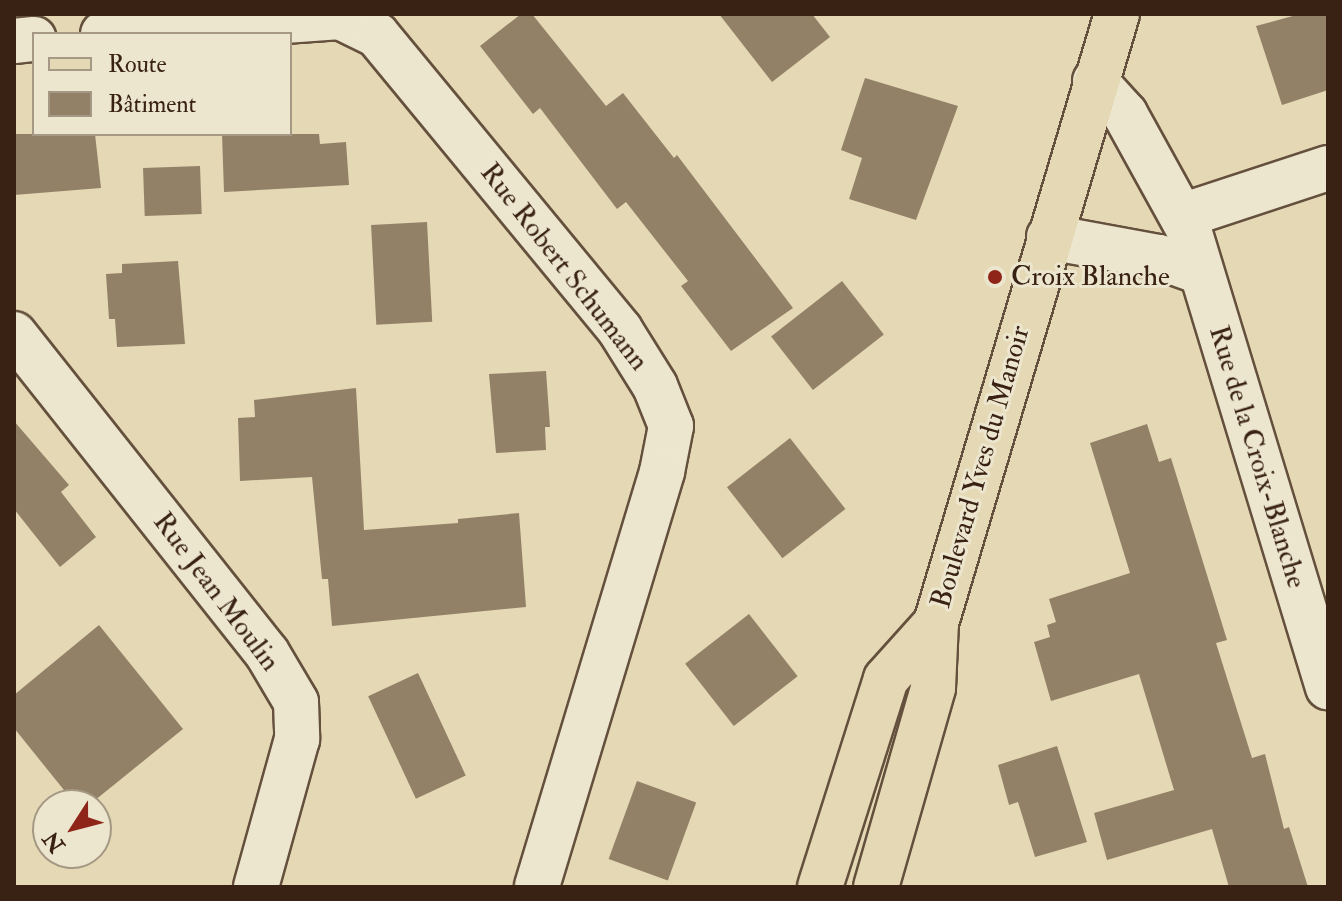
<!DOCTYPE html>
<meta charset="utf-8">
<style>
body{margin:0}
#map{position:relative;width:1342px;height:901px;overflow:hidden;background:#e4d8b5;font-family:"IM FELL Double Pica",serif}
div>[style]{position:absolute}
.building>*{inset:0;background:#928167;transform-origin:0 0}
.roads{filter:drop-shadow(2px 0 #64503c) drop-shadow(-2px 0 #64503c) drop-shadow(0 2px #64503c) drop-shadow(0 -2px #64503c)}
.minor>*{height:44px;margin:-22px;padding:0 22px;transform-origin:22px;border-radius:22px;background:#ede6cf}
.major>*{height:44px;margin:-22px;padding:0 22px;transform-origin:22px;border-radius:22px;background:#e4d8b5}
.dots>*{width:22px;height:22px;translate:-50% -50%;box-sizing:border-box;border:4px solid #ede6cf;border-radius:50%}
span{translate:-50% -50%;white-space:nowrap;text-align:center;line-height:1.15;-webkit-text-stroke:6px #ede6cf;paint-order:stroke}
.street-label{font-size:28px;color:#392213}
.poi-label{font-size:28px;color:#392213}
.left{translate:0 -50%;text-align:left}
.frame{position:absolute;inset:0;border:16px solid #392213;pointer-events:none}
.legend{position:absolute;left:32px;top:32px;width:260px;height:104px;box-sizing:border-box;background:#ede6cf;border:2px solid #a59884;margin:0;padding:10px 14px;list-style:none;font-size:24px;color:#392213}
.legend li{display:flex;align-items:center;gap:16px;height:40px}
.legend b{width:40px;border:2px solid #a59884}
.north{position:absolute;left:32px;top:789px;width:80px;height:80px;box-sizing:border-box;background:#ede6cf;border:2px solid #a59884;border-radius:50%;rotate:234deg;font-size:22px;font-weight:700;line-height:32px;text-align:center;color:#392213}
.north::after{content:'';display:block;margin:auto;width:28px;height:36px;background:#8f2418;clip-path:polygon(50% 0,100% 100%,50% 72%,0 100%)}
</style>
<div id="map">
<div class="building">
<i style="clip-path:polygon(521px 14px,532px 14px,606px 106px,623px 93px,674px 158px,677px 155px,793px 308px,731px 351px,681px 286px,688px 281px,626px 202px,617px 209px,540px 108px,533px 114px,480px 46px)"></i>
<i style="clip-path:polygon(719px 14px,812px 14px,830px 37px,772px 82px)"></i>
<i style="clip-path:polygon(1300px 14px,1328px 14px,1328px 90px,1282px 105px,1256px 26px)"></i>
<i style="clip-path:polygon(865px 78px,958px 106px,916px 220px,849px 199px,862px 158px,841px 150px)"></i>
<i style="clip-path:polygon(14px 134px,95px 134px,101px 188px,14px 195px)"></i>
<i style="clip-path:polygon(222px 134px,319px 134px,320px 144px,346px 142px,349px 185px,224px 192px)"></i>
<i style="left:200px;top:166px;width:48px;height:57px;rotate:88deg"></i>
<i style="left:427px;top:222px;width:100px;height:56px;rotate:87deg"></i>
<i style="clip-path:polygon(178px 261px,185px 344px,117px 347px,115px 319px,109px 319px,106px 274px,122px 273px,122px 264px)"></i>
<i style="left:842px;top:281px;width:68px;height:90px;rotate:52deg"></i>
<i style="clip-path:polygon(546px 371px,550px 427px,545px 427px,546px 450px,496px 453px,489px 374px)"></i>
<i style="clip-path:polygon(356px 388px,364px 530px,458px 523px,458px 519px,519px 513px,526px 607px,332px 626px,328px 579px,322px 579px,312px 477px,240px 481px,238px 418px,255px 417px,254px 400px)"></i>
<i style="clip-path:polygon(14px 421px,69px 485px,61px 492px,96px 537px,60px 567px,14px 509px)"></i>
<i style="clip-path:polygon(1147px 424px,1159px 462px,1171px 458px,1227px 640px,1216px 643px,1252px 758px,1265px 754px,1284px 829px,1289px 827px,1308px 887px,1229px 887px,1212px 829px,1107px 860px,1094px 813px,1174px 790px,1139px 674px,1051px 701px,1034px 642px,1050px 637px,1047px 625px,1056px 622px,1049px 599px,1130px 573px,1090px 443px)"></i>
<i style="left:790px;top:438px;width:90px;height:80px;rotate:52deg"></i>
<i style="left:749px;top:614px;width:79px;height:81px;rotate:52deg"></i>
<i style="clip-path:polygon(99px 625px,183px 729px,89px 805px,76px 805px,14px 728px,14px 695px)"></i>
<i style="left:418px;top:673px;width:113px;height:55px;rotate:65deg"></i>
<i style="clip-path:polygon(1057px 746px,1087px 842px,1035px 857px,1018px 802px,1009px 805px,998px 765px)"></i>
<i style="left:637px;top:781px;width:63px;height:83px;rotate:20deg"></i>
</div>
<div class="roads">
<div class="minor">
<i style="left:103px;top:34px;width:238px;rotate:-4.1deg"></i>
<i style="left:340px;top:17px;width:41px;rotate:25.9deg"></i>
<i style="left:377px;top:35px;width:382px;rotate:50.5deg"></i>
<i style="left:620px;top:330px;width:66px;rotate:58deg"></i>
<i style="left:655px;top:386px;width:43px;rotate:68.2deg"></i>
<i style="left:671px;top:426px;width:47px;rotate:101.1deg"></i>
<i style="left:662px;top:472px;width:433px;rotate:106.8deg"></i>
<i style="left:14px;top:41px;width:20px;rotate:-6deg"></i>
<i style="left:1095px;top:81px;width:45px;rotate:47.7deg"></i>
<i style="left:1125px;top:114px;width:132px;rotate:61.1deg"></i>
<i style="left:1189px;top:230px;width:478px;rotate:73.1deg"></i>
<i style="left:1182px;top:216px;width:154px;rotate:-18.2deg"></i>
<i style="left:1049px;top:237px;width:112px;rotate:10.3deg"></i>
<i style="left:1159px;top:257px;width:45px;rotate:19.7deg"></i>
<i style="left:14px;top:334px;width:407px;rotate:51.6deg"></i>
<i style="left:267px;top:653px;width:57px;rotate:59.4deg"></i>
<i style="left:296px;top:702px;width:37px;rotate:88deg"></i>
<i style="left:297px;top:739px;width:154px;rotate:105.5deg"></i>
</div>
<div class="major">
<i style="left:820px;top:887px;width:218px;rotate:-72.4deg"></i>
<i style="left:886px;top:679px;width:75px;rotate:-48.2deg"></i>
<i style="left:876px;top:887px;width:207px;rotate:-74deg"></i>
<i style="left:933px;top:688px;width:65px;rotate:-87.4deg"></i>
<i style="left:936px;top:623px;width:635px;rotate:-73.45deg"></i>
</div>
</div>
<div class="dots">
<i style="left:995px;top:277px;background:#8f2418"></i>
</div>
<div class="street-label">
<span style="left:564px;top:267px;rotate:52deg">Rue Robert Schumann</span>
<span style="left:1257px;top:457px;rotate:73deg">Rue de la Croix-Blanche</span>
<span style="left:981px;top:467px;rotate:-74deg">Boulevard Yves du Manoir</span>
<span style="left:216px;top:592px;rotate:53deg">Rue Jean Moulin</span>
</div>
<div class="poi-label">
<span class="left" style="left:1011px;top:277px">Croix Blanche</span>
</div>
<div class="frame"></div>
<ul class="legend">
<li><b style="height:10px;background:#e4d8b5"></b>Route</li>
<li><b style="height:22px;background:#928167"></b>Bâtiment</li>
</ul>
<div class="north">N</div>
</div>
